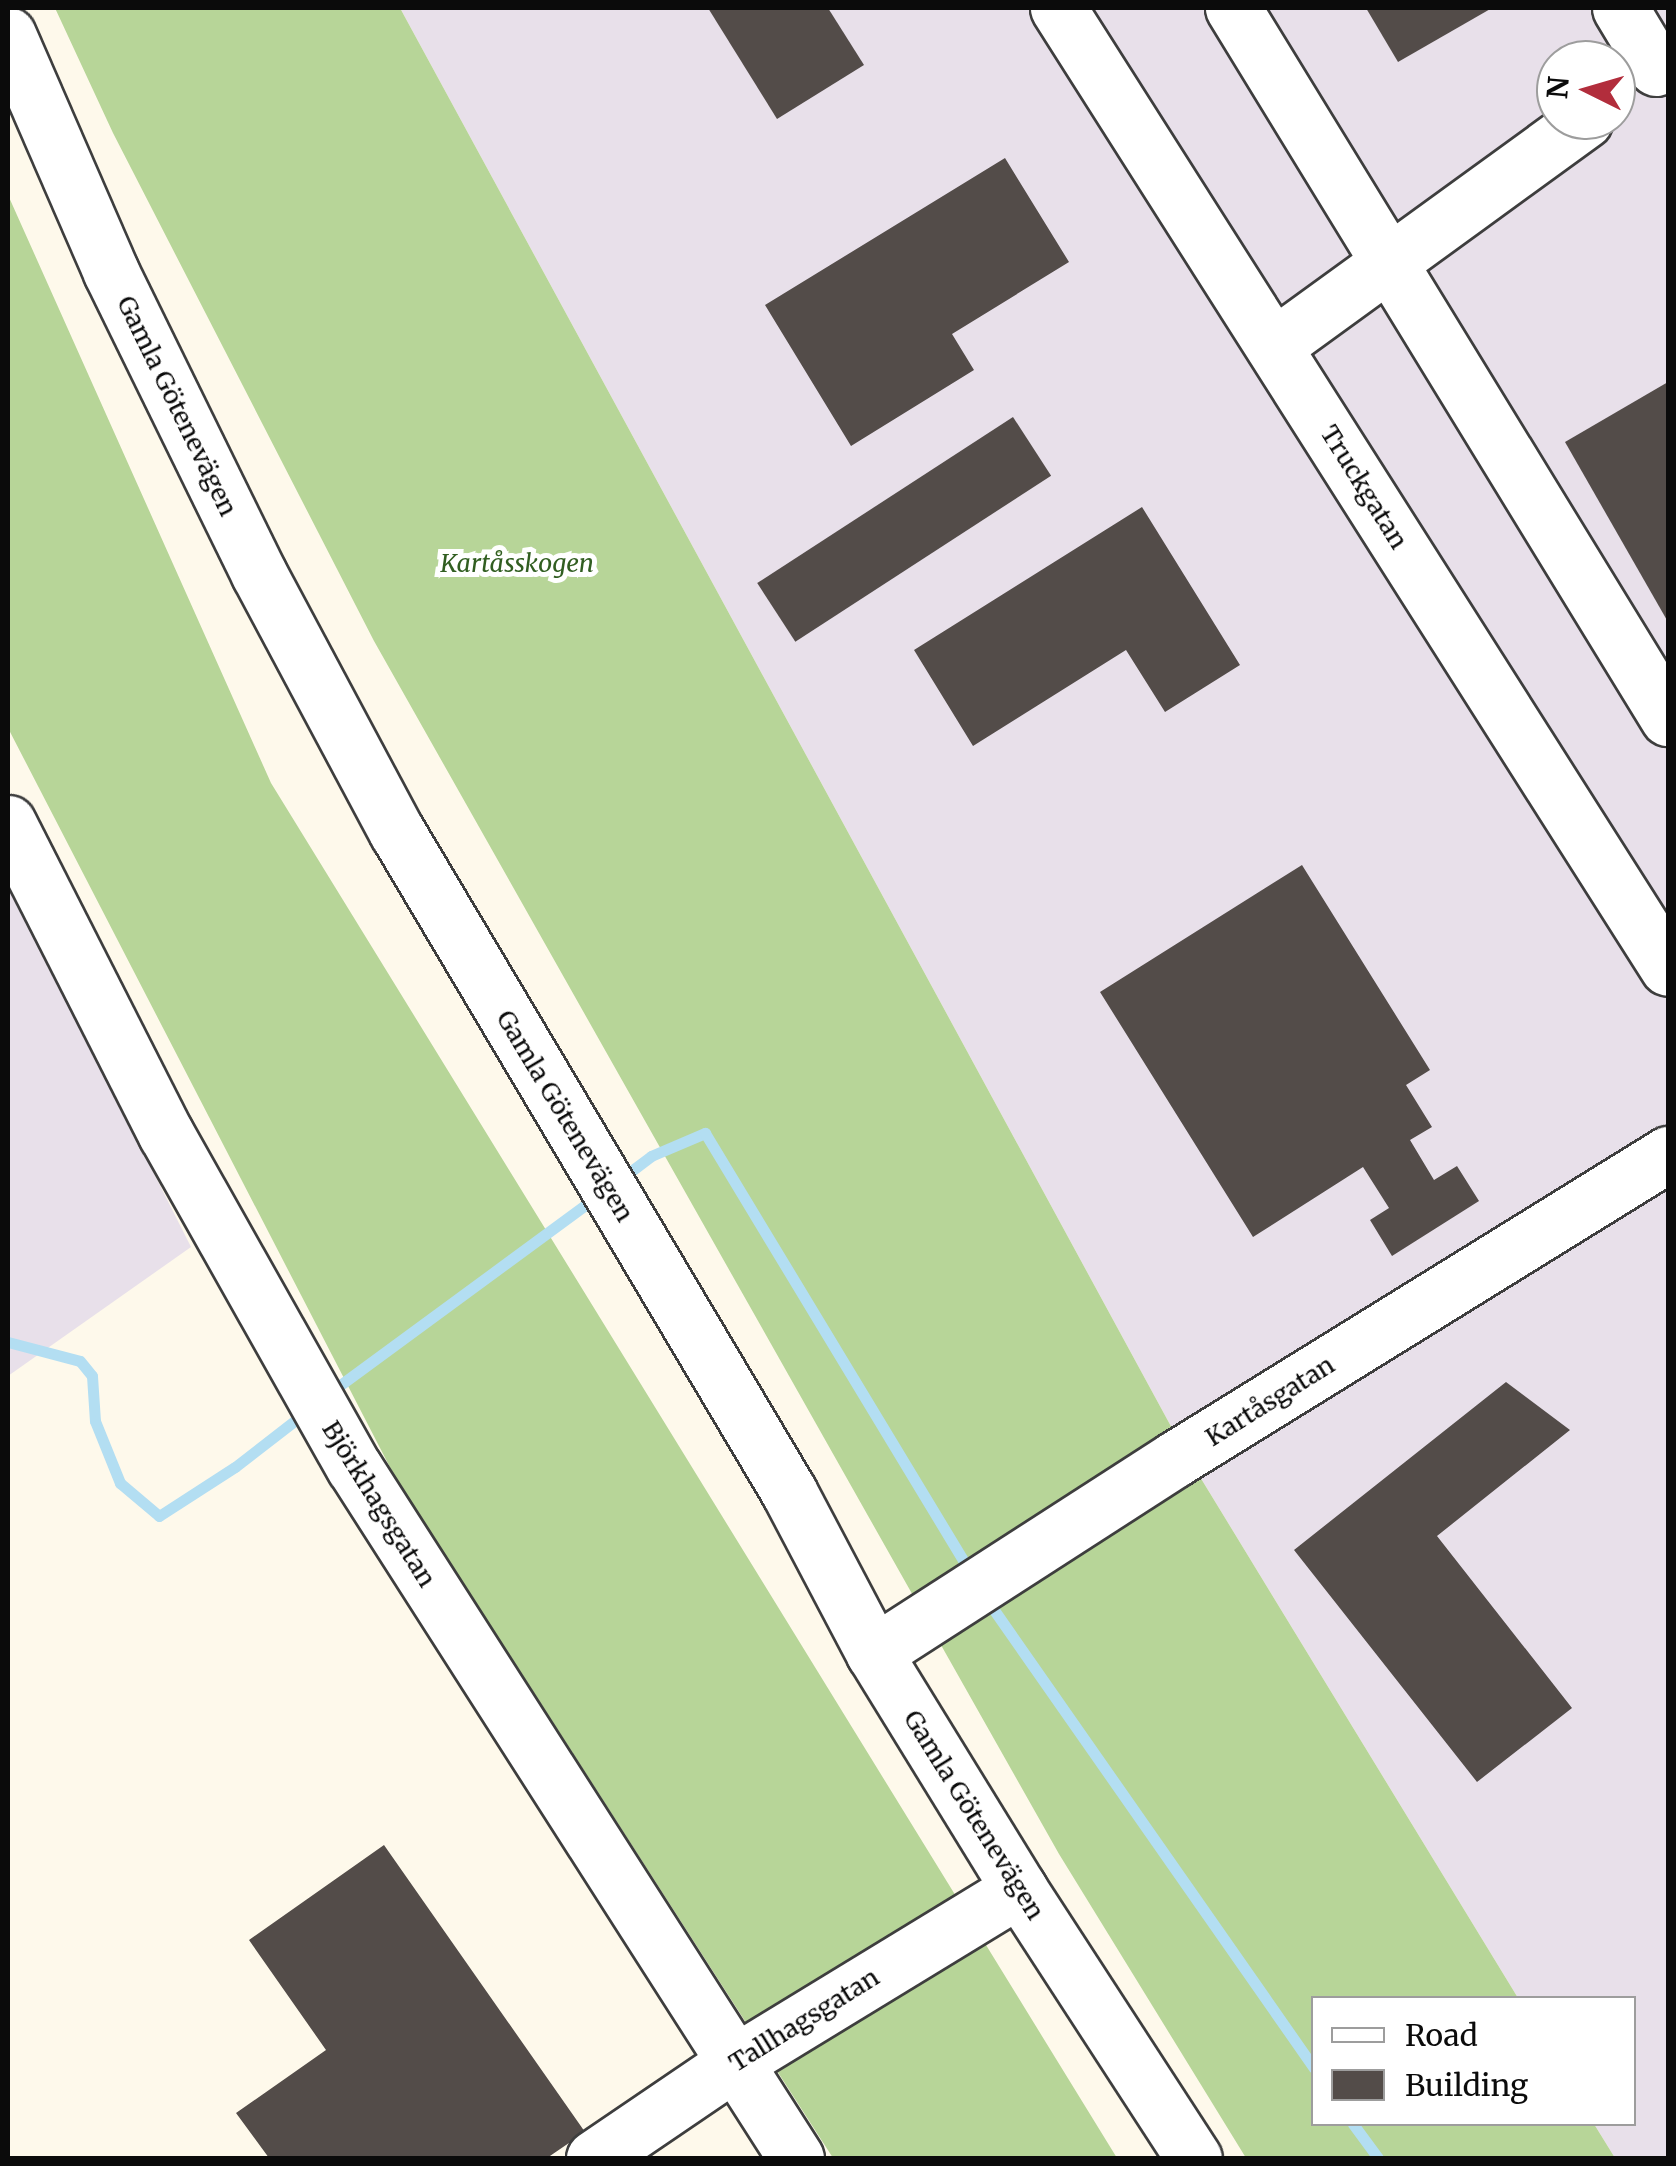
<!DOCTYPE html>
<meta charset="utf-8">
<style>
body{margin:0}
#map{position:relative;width:1676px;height:2166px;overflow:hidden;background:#fef9eb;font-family:Merriweather,serif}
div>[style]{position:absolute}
.industrial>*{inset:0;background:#e8e0ea}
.forest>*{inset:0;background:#b7d598}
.stream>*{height:11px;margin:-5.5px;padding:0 5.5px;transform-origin:5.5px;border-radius:5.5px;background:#b3def2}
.building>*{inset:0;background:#534c49;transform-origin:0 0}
.roads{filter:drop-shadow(2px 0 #3e3e3e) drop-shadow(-2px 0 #3e3e3e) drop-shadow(0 2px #3e3e3e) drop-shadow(0 -2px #3e3e3e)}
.minor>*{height:55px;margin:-27.5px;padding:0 27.5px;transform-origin:27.5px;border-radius:27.5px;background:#fff}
span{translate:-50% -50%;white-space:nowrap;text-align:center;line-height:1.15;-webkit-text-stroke:10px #fff;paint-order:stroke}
.street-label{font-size:25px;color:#0b0b0b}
.park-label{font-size:25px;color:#315e21;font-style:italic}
.frame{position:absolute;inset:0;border:10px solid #0b0b0b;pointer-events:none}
.legend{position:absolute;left:1311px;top:1996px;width:325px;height:130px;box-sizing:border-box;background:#fff;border:2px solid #9d9d9d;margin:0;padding:12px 18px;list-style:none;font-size:30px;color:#0b0b0b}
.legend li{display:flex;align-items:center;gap:20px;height:50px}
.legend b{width:50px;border:2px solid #9d9d9d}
.north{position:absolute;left:1536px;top:40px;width:100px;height:100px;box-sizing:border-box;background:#fff;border:2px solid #9d9d9d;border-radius:50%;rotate:275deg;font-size:28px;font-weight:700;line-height:40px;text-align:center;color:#0b0b0b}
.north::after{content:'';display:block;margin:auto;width:35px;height:45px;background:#b22d3c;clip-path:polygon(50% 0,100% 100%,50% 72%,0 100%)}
</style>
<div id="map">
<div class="industrial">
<i style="clip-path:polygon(evenodd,400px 8px,1668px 8px,1668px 2158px,1615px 2158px,1594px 2124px,1634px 2124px,1634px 1998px,1518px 1998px,1186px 1454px,400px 8px,1556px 60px,1616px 60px,1616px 120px,1556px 120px,1556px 60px)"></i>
<i style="clip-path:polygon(8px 884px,191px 1247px,8px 1376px)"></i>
</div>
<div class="forest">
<i style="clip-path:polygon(55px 8px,400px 8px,1186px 1454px,1518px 1998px,1314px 1998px,1314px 2124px,1594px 2124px,1615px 2158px,1246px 2158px,1059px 1854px,374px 641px,113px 133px)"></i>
<i style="clip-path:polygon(8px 195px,271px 783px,1117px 2158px,833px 2158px,394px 1475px,8px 728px)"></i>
</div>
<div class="stream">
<i style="left:622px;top:1178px;width:36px;rotate:-37deg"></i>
<i style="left:651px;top:1156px;width:59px;rotate:-23.1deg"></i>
<i style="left:705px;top:1133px;width:516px;rotate:58.86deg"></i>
<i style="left:8px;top:1342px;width:74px;rotate:14.8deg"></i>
<i style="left:80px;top:1361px;width:19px;rotate:51deg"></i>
<i style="left:92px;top:1376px;width:45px;rotate:86.2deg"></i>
<i style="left:95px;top:1421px;width:67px;rotate:68deg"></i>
<i style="left:120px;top:1483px;width:51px;rotate:40.2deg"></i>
<i style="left:159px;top:1516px;width:90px;rotate:-32.8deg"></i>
<i style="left:235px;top:1467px;width:90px;rotate:-37.8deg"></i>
<i style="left:328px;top:1394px;width:331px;rotate:-36.3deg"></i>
<i style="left:987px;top:1600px;width:571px;rotate:55.06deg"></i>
<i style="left:1353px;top:2124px;width:42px;rotate:53.7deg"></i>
</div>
<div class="building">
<i style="clip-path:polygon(708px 8px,828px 8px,864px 65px,777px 119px)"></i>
<i style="clip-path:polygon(1366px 8px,1492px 8px,1398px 62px)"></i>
<i style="clip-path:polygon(1005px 158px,1069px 262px,952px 334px,974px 370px,851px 446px,765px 305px)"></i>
<i style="clip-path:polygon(1668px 382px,1668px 622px,1565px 442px)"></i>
<i style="left:1013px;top:417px;width:70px;height:305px;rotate:57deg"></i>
<i style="clip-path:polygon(1142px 507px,1240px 665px,1165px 712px,1126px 650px,973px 746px,914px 650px)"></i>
<i style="clip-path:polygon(1302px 865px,1430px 1070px,1406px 1085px,1432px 1127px,1410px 1140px,1434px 1180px,1457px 1166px,1479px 1201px,1392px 1256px,1370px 1220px,1389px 1208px,1363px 1167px,1253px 1237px,1100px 992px)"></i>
<i style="clip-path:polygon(1506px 1382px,1570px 1430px,1437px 1536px,1572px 1708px,1477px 1782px,1294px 1550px)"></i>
<i style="clip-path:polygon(384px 1845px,585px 2132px,547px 2158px,269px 2158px,236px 2113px,326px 2050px,249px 1940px)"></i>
</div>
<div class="roads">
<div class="minor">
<i style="left:1058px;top:8px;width:1137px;rotate:57.57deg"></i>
<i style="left:1233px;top:8px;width:833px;rotate:58.51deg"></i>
<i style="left:1620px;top:8px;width:70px;rotate:59deg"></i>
<i style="left:8px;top:35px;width:258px;rotate:66.5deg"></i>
<i style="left:111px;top:272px;width:336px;rotate:63.9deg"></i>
<i style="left:259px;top:574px;width:293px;rotate:61.9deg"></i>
<i style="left:397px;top:832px;width:768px;rotate:59.29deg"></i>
<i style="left:789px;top:1492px;width:182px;rotate:62.2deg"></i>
<i style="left:874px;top:1653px;width:277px;rotate:58.4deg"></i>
<i style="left:1019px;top:1889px;width:321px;rotate:57deg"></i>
<i style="left:1274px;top:346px;width:384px;rotate:-36deg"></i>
<i style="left:8px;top:823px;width:349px;rotate:63.1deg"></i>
<i style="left:166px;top:1134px;width:382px;rotate:60.6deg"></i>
<i style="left:354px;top:1467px;width:820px;rotate:57.39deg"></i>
<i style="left:874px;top:1653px;width:358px;rotate:-32.8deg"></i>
<i style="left:1175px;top:1459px;width:580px;rotate:-31.74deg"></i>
<i style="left:594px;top:2158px;width:169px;rotate:-34.2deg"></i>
<i style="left:734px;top:2063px;width:334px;rotate:-31.4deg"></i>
</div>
</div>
<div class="street-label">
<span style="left:177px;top:406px;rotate:64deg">Gamla Götenevägen</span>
<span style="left:1364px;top:487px;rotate:58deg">Truckgatan</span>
<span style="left:565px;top:1116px;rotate:59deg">Gamla Götenevägen</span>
<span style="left:1270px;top:1401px;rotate:-32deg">Kartåsgatan</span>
<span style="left:379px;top:1504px;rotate:58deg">Björkhagsgatan</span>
<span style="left:974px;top:1815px;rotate:58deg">Gamla Götenevägen</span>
<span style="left:804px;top:2020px;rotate:-32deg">Tallhagsgatan</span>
</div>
<div class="park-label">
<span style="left:517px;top:563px">Kartåsskogen</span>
</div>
<div class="frame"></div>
<ul class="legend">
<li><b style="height:12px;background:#fff"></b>Road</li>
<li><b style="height:28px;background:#534c49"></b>Building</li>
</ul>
<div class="north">N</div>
</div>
